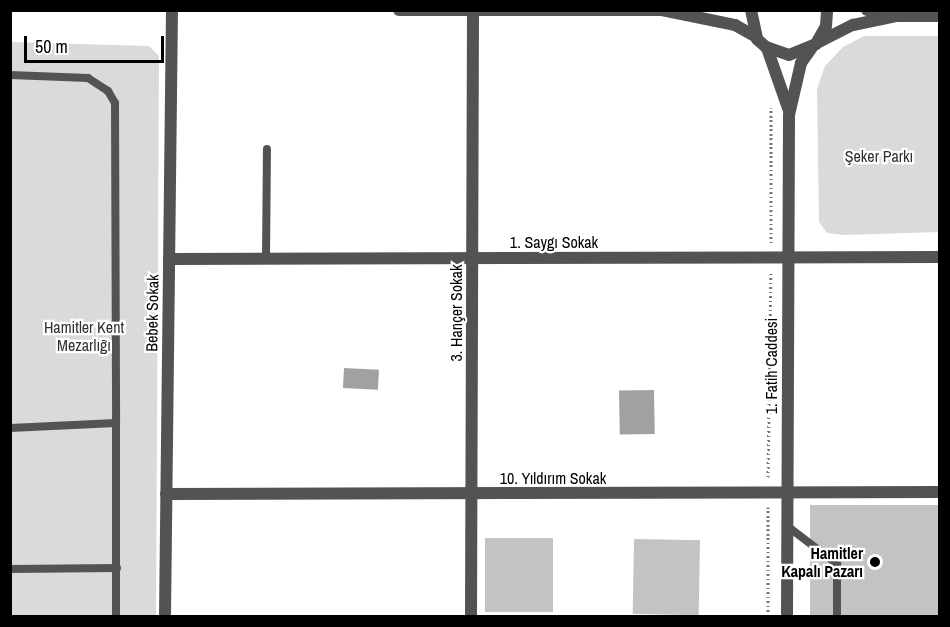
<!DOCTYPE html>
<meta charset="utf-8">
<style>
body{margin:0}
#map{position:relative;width:950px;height:627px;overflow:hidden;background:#fff;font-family:"Archivo Narrow",sans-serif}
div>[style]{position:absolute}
.green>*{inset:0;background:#dadada}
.water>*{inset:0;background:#a1a1a1;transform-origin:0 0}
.building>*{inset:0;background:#c3c3c3;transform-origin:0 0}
.path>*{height:3px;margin-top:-1.5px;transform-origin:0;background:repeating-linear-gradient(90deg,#757575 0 1.5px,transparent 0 4.5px)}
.service>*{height:8px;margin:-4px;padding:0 4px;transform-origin:4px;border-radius:4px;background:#535353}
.minor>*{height:12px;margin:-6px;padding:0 6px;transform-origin:6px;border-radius:6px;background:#535353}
.tertiary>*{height:12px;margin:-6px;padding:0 6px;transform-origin:6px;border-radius:6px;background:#535353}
.dots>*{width:16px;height:16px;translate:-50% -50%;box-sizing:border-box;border:3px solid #fff;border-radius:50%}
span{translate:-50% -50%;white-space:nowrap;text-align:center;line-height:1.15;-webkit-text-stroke:4.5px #fff;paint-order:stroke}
.park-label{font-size:16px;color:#313131}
.street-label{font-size:16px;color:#000}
.poi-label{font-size:16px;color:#000;font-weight:700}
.right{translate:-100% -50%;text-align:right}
.frame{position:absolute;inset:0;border:12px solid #000;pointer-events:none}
.scale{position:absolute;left:24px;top:36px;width:140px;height:27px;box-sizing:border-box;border:3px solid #000;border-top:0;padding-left:8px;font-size:18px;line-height:21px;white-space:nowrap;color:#000;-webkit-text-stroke:4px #fff;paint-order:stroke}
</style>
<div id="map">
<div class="green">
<i style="clip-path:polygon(864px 36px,939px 36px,939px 232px,844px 235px,827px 233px,819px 222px,817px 89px,825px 66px,843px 47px)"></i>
<i style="clip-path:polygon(11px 42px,149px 46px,159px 56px,156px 616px,11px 616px)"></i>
</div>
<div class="water">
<i style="left:344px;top:368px;width:35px;height:20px;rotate:3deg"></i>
<i style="left:654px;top:390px;width:44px;height:35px;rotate:89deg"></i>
</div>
<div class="building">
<i style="left:940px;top:505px;width:111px;height:130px;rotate:90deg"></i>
<i style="left:485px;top:538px;width:68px;height:74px"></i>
<i style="left:634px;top:539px;width:66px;height:75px;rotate:1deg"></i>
</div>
<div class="path">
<i style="left:771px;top:243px;width:135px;rotate:-90deg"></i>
<i style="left:768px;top:477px;width:204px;rotate:-89.2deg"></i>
<i style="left:768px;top:616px;width:109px;rotate:-90deg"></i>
</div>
<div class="service">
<i style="left:10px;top:75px;width:78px;rotate:2.2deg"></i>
<i style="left:88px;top:78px;width:24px;rotate:33deg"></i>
<i style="left:108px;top:91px;width:14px;rotate:60deg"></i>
<i style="left:115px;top:103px;width:320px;rotate:89.8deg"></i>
<i style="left:266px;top:259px;width:110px;rotate:-89.5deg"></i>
<i style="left:10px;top:428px;width:106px;rotate:-2.7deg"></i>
<i style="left:116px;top:423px;width:193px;rotate:90deg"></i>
<i style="left:787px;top:526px;width:63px;rotate:37.2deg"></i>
<i style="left:837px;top:564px;width:52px;rotate:90deg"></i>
<i style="left:10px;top:569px;width:107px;rotate:-0.5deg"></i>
</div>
<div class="minor">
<i style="left:399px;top:10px;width:262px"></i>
<i style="left:897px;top:16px;width:43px"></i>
<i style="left:169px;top:259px;width:771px;rotate:-0.15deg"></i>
<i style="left:166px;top:494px;width:774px;rotate:-0.15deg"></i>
<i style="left:165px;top:616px;width:606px;rotate:-89.34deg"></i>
<i style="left:471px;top:616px;width:606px;rotate:-89.81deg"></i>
</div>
<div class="tertiary">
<i style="left:662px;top:10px;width:75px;rotate:11.6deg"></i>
<i style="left:735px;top:25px;width:23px;rotate:29deg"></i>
<i style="left:751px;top:10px;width:30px;rotate:78deg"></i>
<i style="left:757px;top:39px;width:12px;rotate:42deg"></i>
<i style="left:766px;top:47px;width:24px;rotate:19deg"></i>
<i style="left:789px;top:55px;width:29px;rotate:-22deg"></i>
<i style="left:816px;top:44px;width:21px;rotate:-61deg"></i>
<i style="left:826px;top:26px;width:16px;rotate:-86deg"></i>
<i style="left:867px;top:10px;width:24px;rotate:12deg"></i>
<i style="left:819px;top:42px;width:38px;rotate:-27deg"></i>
<i style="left:853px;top:25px;width:45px;rotate:-11.6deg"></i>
<i style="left:767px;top:48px;width:64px;rotate:70.7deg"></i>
<i style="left:787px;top:616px;width:501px;rotate:-89.77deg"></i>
<i style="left:789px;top:115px;width:53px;rotate:-77deg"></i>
<i style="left:801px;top:63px;width:19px;rotate:-55deg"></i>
</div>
<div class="dots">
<i style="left:875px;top:562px;background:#000"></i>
</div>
<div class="park-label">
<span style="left:879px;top:156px">Şeker Parkı</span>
<span style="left:84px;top:336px">Hamitler Kent<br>Mezarlığı</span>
</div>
<div class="street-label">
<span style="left:554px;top:242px">1. Saygı Sokak</span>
<span style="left:152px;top:313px;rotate:-89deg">Bebek Sokak</span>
<span style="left:456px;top:313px;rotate:-90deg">3. Hançer Sokak</span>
<span style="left:771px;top:366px;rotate:-90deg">1. Fatih Caddesi</span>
<span style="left:553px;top:478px">10. Yıldırım Sokak</span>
</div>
<div class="poi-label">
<span class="right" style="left:863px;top:562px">Hamitler<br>Kapalı Pazarı</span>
</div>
<div class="frame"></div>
<div class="scale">50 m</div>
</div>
